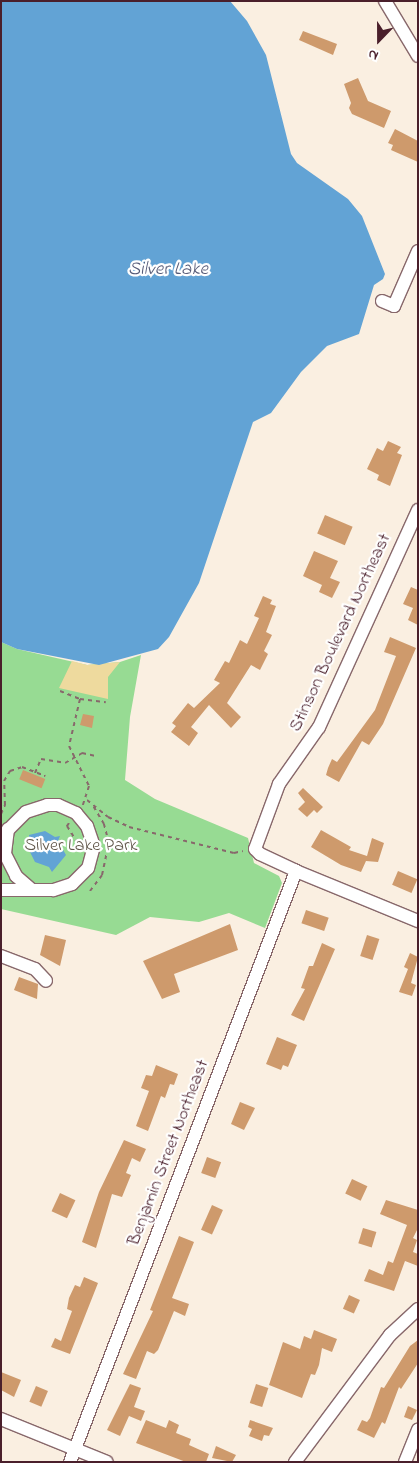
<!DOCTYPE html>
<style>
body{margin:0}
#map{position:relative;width:419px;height:1463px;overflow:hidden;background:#faefe1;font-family:"Indie Flower",sans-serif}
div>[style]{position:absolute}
.green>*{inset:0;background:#97db93}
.sand>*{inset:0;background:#eeda9e}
.water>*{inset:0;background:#62a3d5}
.building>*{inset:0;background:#ce9a6c;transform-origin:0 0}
.path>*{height:2px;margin-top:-1px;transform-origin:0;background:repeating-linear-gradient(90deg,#88686b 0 4px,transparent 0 8px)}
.roads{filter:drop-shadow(1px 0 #88686b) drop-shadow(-1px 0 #88686b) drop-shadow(0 1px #88686b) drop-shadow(0 -1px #88686b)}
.minor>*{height:12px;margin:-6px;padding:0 6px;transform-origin:6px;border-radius:6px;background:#fff}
span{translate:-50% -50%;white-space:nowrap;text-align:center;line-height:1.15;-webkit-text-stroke:4.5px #fff;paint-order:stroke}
.street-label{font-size:18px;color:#4a1f2b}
.park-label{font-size:18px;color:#61574a}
.water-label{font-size:19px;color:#555a77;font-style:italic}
.frame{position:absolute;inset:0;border:2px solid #4a1f2b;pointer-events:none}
.north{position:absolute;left:354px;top:15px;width:50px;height:50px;-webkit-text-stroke:4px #fff;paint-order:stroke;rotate:202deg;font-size:14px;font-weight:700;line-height:20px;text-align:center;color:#4a1f2b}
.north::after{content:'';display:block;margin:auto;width:18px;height:22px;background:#4a1f2b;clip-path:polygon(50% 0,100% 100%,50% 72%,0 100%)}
</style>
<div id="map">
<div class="green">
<i style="clip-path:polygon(1px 642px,17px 649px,87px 665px,120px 662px,141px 655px,130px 717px,125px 780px,155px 799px,248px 838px,254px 863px,279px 876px,282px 883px,265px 928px,229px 913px,199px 922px,150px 917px,116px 935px,1px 909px)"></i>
</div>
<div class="sand">
<i style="clip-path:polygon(72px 661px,87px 665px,120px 662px,108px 677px,108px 699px,59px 688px)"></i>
</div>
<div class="water">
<i style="clip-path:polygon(1px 1px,230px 1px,247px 21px,266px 55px,291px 154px,297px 163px,348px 199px,362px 216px,385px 274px,383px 279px,374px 285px,359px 334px,327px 346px,301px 372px,271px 413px,253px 422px,199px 583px,169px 637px,158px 649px,99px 665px,17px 649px,1px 642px)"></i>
<i style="clip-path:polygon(45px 831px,55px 837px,60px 836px,58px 841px,66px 855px,52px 872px,49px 867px,35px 862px,30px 852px,29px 835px)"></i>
</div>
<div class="building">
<i style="clip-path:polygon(303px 31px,337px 44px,333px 55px,299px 40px)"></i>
<i style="clip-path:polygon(358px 78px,368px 101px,391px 111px,384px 128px,352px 114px,349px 108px,351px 103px,344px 84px)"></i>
<i style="clip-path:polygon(395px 129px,418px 141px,418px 162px,391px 150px,393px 145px,388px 143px)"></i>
<i style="clip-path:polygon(388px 441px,401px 447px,397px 453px,402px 455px,390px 486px,377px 480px,379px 475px,367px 469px,377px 448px,383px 451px)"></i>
<i style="left:325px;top:515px;width:30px;height:20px;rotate:23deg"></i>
<i style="clip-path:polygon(314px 551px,338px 561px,330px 578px,340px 582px,332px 598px,319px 592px,322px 585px,303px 576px)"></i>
<i style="clip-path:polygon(411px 587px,418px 590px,418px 625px,408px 620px,413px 608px,403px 604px)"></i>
<i style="clip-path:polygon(263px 596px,272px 600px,270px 604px,276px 606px,266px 632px,272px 635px,264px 651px,268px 654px,260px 670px,251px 665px,227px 703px,241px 717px,231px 728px,209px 705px,191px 727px,198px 733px,189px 746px,171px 732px,176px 726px,172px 723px,188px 703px,194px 708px,220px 683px,214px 680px,225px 661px,229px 663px,240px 640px,247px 644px,259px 618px,254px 616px)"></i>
<i style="clip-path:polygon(390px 637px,416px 648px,383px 724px,369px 745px,362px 741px,339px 782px,326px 775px,328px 768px,332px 759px,337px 762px,375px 710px,396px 656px,384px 652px)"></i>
<i style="clip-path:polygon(83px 714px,94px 716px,92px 728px,80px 725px)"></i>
<i style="left:23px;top:770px;width:24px;height:10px;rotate:22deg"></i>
<i style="clip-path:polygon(303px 788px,323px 807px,317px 813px,314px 810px,307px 817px,298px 809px,305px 802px,298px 793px)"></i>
<i style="clip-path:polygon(321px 830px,351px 847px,349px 850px,367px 856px,372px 838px,384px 843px,378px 862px,366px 861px,361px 872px,341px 865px,311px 847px)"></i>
<i style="left:398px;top:871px;width:21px;height:15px;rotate:23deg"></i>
<i style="left:306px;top:910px;width:24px;height:14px;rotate:19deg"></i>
<i style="clip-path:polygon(230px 924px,238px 950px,174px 974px,180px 992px,162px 999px,143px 961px)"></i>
<i style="clip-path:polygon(45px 935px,66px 940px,60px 966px,40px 955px)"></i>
<i style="left:367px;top:935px;width:13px;height:22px;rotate:18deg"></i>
<i style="clip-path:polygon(322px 943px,335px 949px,304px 1021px,291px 1015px,305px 989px,301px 988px,309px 966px,313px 966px)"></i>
<i style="clip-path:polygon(410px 953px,418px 957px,411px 983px,416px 985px,412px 996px,399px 992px,408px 969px,404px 967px)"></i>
<i style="clip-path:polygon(19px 977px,38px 984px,37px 999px,14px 990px)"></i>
<i style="clip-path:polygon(277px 1037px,297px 1045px,288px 1067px,283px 1065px,281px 1070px,266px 1064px)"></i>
<i style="clip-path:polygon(156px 1065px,178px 1074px,174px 1085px,170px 1084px,165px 1098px,161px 1096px,148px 1131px,136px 1126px,149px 1091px,141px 1088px,146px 1075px,152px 1076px)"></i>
<i style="clip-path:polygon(240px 1102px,255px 1108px,244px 1130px,231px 1124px)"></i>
<i style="clip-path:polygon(124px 1140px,146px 1149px,140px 1162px,132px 1158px,126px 1173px,131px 1175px,122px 1197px,112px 1194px,96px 1248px,82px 1242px,99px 1192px)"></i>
<i style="left:207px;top:1157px;width:15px;height:17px;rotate:20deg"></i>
<i style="left:352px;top:1179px;width:17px;height:16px;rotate:25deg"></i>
<i style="left:60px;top:1193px;width:17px;height:20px;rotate:25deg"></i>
<i style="clip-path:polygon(386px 1200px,418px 1210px,418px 1228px,413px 1238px,417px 1240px,413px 1252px,418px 1254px,418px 1266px,405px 1261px,394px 1291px,364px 1281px,369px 1269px,383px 1275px,388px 1261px,393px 1263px,407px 1225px,380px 1214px)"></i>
<i style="left:212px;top:1205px;width:12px;height:27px;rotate:24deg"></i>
<i style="left:363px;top:1228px;width:14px;height:16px;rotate:17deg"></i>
<i style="clip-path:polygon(179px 1236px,194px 1242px,172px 1298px,189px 1304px,185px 1316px,174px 1311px,158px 1350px,154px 1354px,147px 1351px,136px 1379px,123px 1374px,153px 1311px,150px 1310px)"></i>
<i style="clip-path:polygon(84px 1277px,98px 1283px,70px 1354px,51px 1347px,55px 1338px,61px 1341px,72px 1311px,67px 1309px,69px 1298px,75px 1285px,80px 1287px)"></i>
<i style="left:349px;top:1295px;width:12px;height:15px;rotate:24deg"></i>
<i style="clip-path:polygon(314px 1330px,337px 1339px,332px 1352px,322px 1348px,319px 1365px,315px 1375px,311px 1374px,302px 1398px,269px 1385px,283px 1342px,300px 1349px,304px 1336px,311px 1339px)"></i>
<i style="clip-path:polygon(418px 1340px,418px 1363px,401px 1389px,399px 1387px,385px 1424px,382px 1422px,374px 1438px,357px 1430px,362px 1420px,367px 1422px,370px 1418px,381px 1387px,384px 1388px,410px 1346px)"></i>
<i style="clip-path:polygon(1px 1372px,21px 1380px,14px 1397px,1px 1390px)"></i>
<i style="clip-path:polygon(130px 1384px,141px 1388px,134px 1407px,145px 1411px,141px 1421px,129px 1416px,120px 1436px,107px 1430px)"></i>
<i style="left:256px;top:1384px;width:13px;height:20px;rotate:18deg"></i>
<i style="left:36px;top:1386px;width:13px;height:17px;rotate:23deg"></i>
<i style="clip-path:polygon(408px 1406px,417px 1410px,412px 1420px,404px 1417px)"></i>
<i style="clip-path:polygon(146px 1420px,166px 1428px,169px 1420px,179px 1425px,176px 1433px,191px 1439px,189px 1445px,209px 1454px,206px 1462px,186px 1462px,136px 1443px)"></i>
<i style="clip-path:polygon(250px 1420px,273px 1428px,269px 1436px,264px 1435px,262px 1441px,249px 1436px,252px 1429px,248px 1427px)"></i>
<i style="clip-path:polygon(216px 1446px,236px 1455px,232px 1462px,212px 1458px)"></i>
</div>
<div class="path">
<i style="left:60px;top:691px;width:22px;rotate:22deg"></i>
<i style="left:80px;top:699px;width:26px;rotate:7deg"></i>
<i style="left:80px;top:699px;width:48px;rotate:103.2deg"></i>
<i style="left:69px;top:746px;width:45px;rotate:63.4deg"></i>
<i style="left:89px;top:786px;width:20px;rotate:108deg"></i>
<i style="left:35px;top:773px;width:15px;rotate:-67deg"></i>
<i style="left:41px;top:759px;width:24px;rotate:9deg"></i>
<i style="left:65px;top:763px;width:20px;rotate:-30deg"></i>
<i style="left:82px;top:753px;width:14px;rotate:12deg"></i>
<i style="left:87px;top:800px;width:27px;rotate:39deg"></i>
<i style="left:108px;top:817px;width:23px;rotate:25deg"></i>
<i style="left:129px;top:827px;width:108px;rotate:13.9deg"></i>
<i style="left:234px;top:853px;width:9px;rotate:-13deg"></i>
<i style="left:1px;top:814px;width:10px;rotate:-66deg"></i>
<i style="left:5px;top:805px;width:24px;rotate:-92deg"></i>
<i style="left:4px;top:781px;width:12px;rotate:-59deg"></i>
<i style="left:10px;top:771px;width:13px;rotate:-18deg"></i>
<i style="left:22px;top:767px;width:25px;rotate:21deg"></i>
<i style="left:69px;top:823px;width:4px;rotate:124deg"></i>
<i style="left:67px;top:826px;width:19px;rotate:58deg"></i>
<i style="left:77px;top:842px;width:8px;rotate:90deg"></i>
<i style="left:90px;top:891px;width:20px;rotate:-53deg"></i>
<i style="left:102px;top:875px;width:33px;rotate:-78deg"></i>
<i style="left:109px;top:843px;width:20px;rotate:-105deg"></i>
<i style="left:104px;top:824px;width:21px;rotate:-121deg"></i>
</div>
<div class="roads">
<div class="minor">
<i style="left:385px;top:1px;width:64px;rotate:59deg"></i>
<i style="left:382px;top:301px;width:13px;rotate:23deg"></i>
<i style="left:394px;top:306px;width:60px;rotate:-66.4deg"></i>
<i style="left:418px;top:510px;width:239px;rotate:114.5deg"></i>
<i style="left:319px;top:727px;width:70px;rotate:125.1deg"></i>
<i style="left:279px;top:784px;width:69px;rotate:110.3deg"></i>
<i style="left:255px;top:849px;width:7px;rotate:45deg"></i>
<i style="left:260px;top:854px;width:40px;rotate:25deg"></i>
<i style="left:296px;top:871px;width:132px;rotate:22.3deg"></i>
<i style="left:8px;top:829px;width:25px;rotate:97deg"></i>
<i style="left:5px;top:854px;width:25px;rotate:63deg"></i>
<i style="left:16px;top:876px;width:21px;rotate:41deg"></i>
<i style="left:1px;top:837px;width:35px;rotate:-45deg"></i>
<i style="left:26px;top:812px;width:22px;rotate:-18deg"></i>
<i style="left:47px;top:805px;width:11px"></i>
<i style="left:58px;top:805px;width:20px;rotate:24deg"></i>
<i style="left:76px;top:813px;width:17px;rotate:50deg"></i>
<i style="left:87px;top:826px;width:21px;rotate:71deg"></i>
<i style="left:94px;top:846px;width:23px;rotate:105deg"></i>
<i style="left:88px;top:868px;width:23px;rotate:135deg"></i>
<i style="left:72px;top:884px;width:20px;rotate:162deg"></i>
<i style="left:53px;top:890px;width:52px;rotate:180deg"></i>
<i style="left:1px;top:956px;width:36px;rotate:21deg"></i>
<i style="left:35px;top:969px;width:16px;rotate:47deg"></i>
<i style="left:1px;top:1419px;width:114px;rotate:22.1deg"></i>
<i style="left:70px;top:1462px;width:633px;rotate:-69.07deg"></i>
<i style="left:295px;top:1462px;width:159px;rotate:-53.2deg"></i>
<i style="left:390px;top:1335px;width:38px;rotate:-43deg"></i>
<i style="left:405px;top:1462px;width:35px;rotate:-68deg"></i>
</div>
</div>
<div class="street-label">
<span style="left:341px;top:633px;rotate:-65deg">Stinson Boulevard Northeast</span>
<span style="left:169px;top:1153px;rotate:-69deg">Benjamin Street Northeast</span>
</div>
<div class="park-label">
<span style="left:81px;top:846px">Silver Lake Park</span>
</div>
<div class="water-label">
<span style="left:168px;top:270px">Silver Lake</span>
</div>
<div class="frame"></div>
<div class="north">N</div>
</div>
